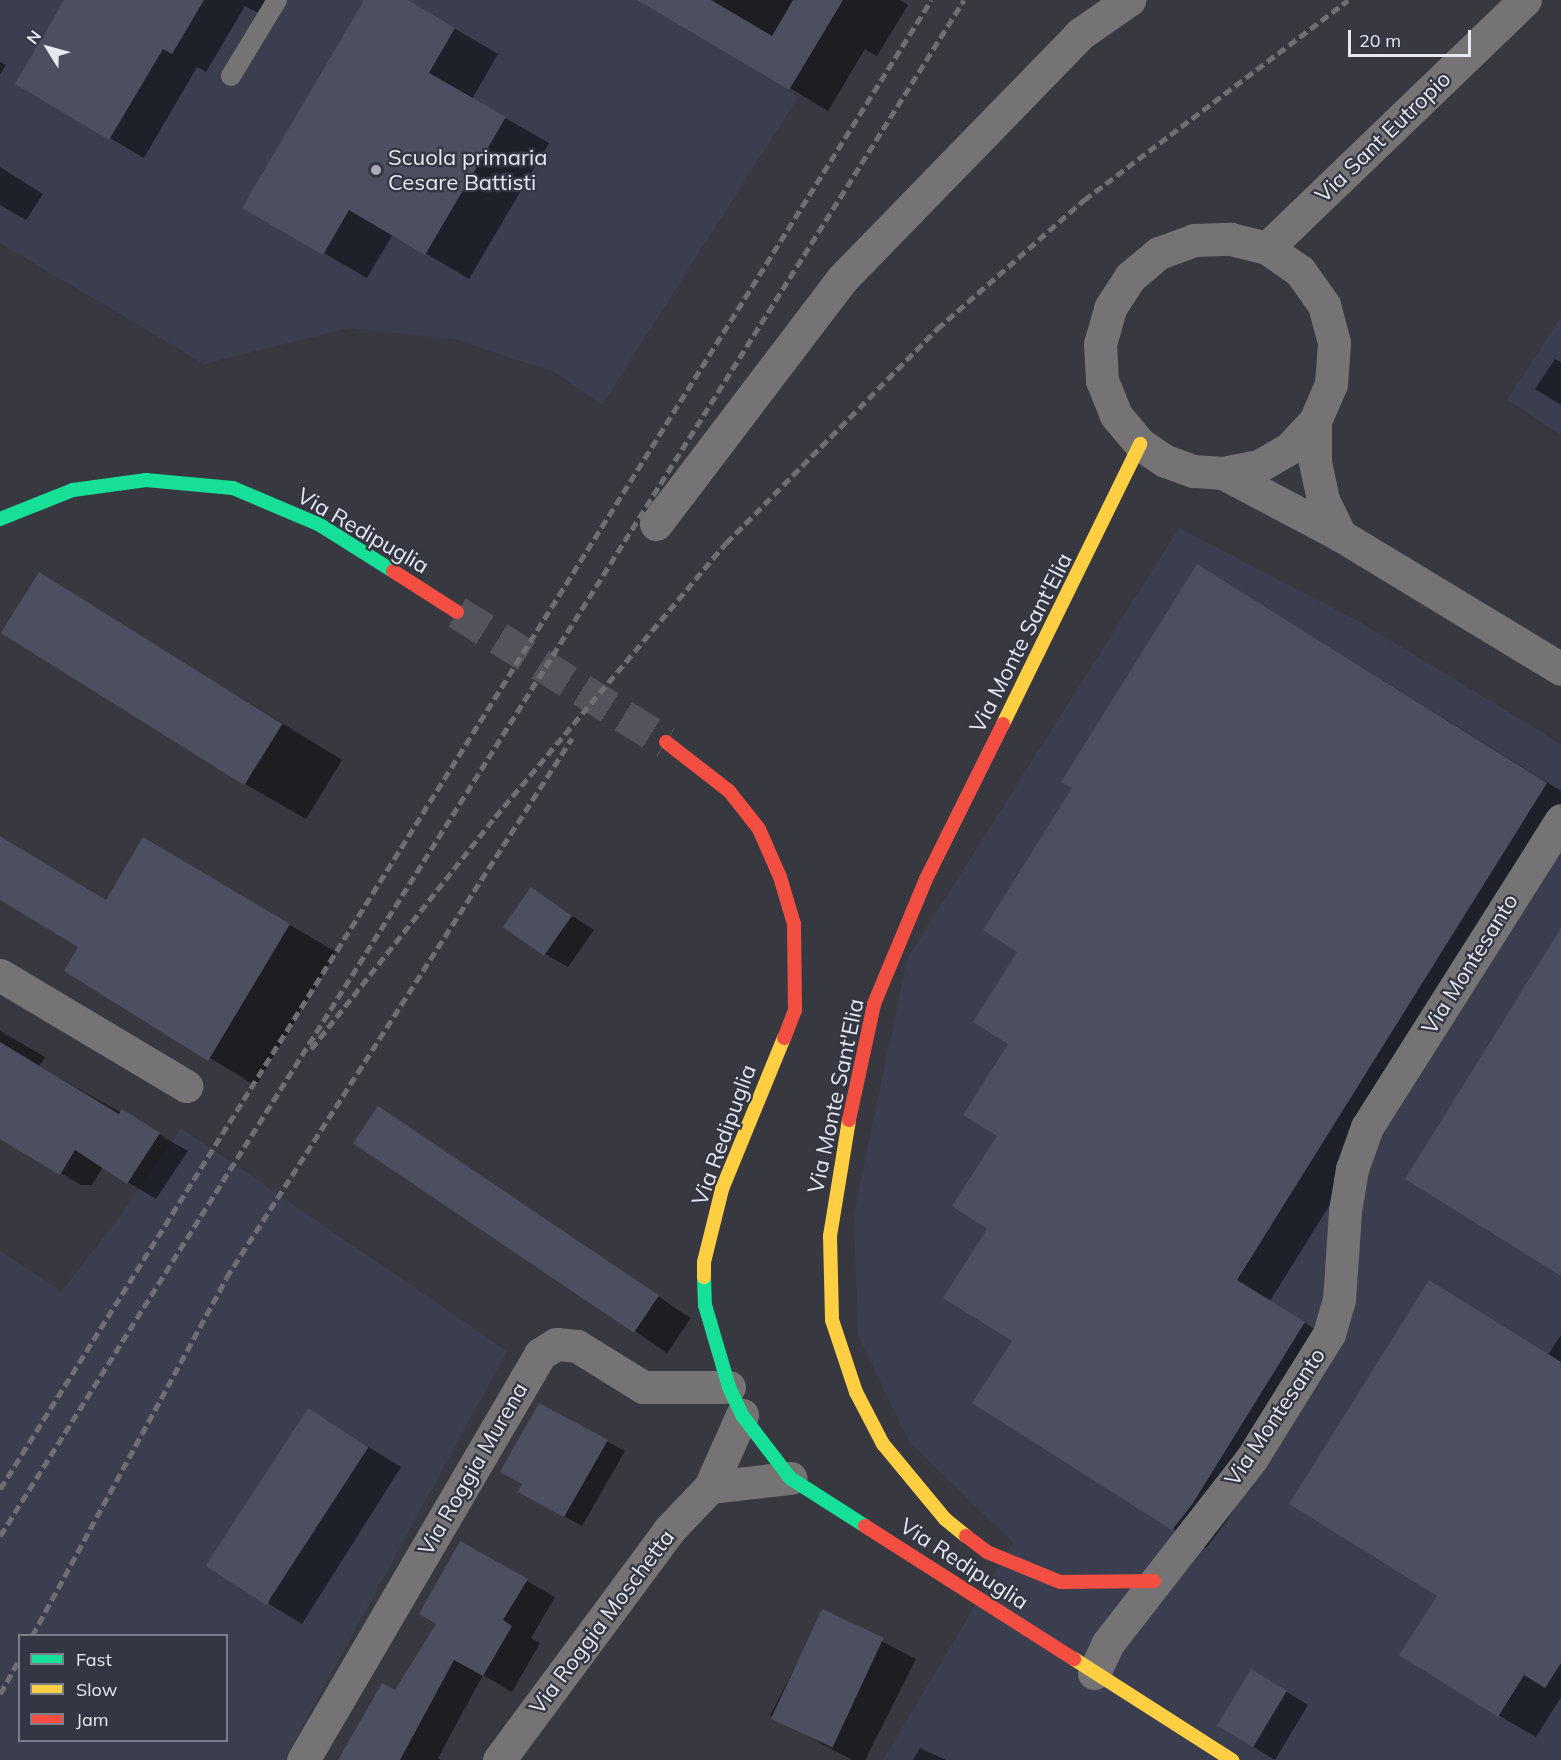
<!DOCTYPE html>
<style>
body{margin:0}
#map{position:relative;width:1561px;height:1760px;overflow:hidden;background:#383940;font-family:Mulish,sans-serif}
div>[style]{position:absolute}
.built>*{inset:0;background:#3a3e4f}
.shadow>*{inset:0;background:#0007;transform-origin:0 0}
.building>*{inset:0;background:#4b4f5f;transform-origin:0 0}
.secondary-tunnel>*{height:33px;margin-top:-16.5px;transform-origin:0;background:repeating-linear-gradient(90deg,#52535b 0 33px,transparent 0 49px)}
.lane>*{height:20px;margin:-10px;padding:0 10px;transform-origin:10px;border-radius:10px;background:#757373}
.street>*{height:33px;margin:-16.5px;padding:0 16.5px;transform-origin:16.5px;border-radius:16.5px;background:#757373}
.fast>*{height:14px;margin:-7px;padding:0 7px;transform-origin:7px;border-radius:7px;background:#16e098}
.slow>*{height:14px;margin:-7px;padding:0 7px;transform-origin:7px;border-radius:7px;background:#ffcf43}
.jam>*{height:14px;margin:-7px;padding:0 7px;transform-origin:7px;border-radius:7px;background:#f24e42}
.rail>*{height:4.5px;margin-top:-2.25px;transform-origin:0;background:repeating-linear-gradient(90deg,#6f6f73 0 9px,transparent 0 13.5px)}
.dots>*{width:16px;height:16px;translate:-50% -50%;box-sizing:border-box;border:3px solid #343743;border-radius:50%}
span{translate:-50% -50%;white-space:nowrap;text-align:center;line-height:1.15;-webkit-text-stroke:4.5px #343743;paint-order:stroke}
.street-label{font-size:22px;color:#e7e9f1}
.poi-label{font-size:22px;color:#e7e9f1}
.left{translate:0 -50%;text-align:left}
.legend{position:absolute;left:18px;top:1634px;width:210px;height:108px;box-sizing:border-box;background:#343743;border:2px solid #7c7e89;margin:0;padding:8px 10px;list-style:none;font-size:18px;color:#e7e9f1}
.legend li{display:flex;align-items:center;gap:12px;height:30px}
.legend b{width:30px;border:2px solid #7c7e89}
.north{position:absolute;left:18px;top:18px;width:60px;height:60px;-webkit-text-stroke:4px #343743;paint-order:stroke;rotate:307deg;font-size:16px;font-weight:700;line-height:24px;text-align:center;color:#e7e9f1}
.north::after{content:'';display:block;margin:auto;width:21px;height:27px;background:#e7e9f1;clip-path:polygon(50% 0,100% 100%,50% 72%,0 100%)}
.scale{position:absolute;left:1348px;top:30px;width:123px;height:27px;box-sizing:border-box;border:3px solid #e7e9f1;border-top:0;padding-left:8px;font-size:18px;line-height:21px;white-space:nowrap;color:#e7e9f1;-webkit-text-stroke:4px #343743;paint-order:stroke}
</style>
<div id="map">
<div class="built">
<i style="clip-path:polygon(0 0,641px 0,798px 97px,602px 405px,552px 371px,454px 339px,349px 328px,204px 364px,0 243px)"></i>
<i style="clip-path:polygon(1561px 317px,1561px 435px,1507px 400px)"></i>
<i style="clip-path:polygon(1179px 528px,1362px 623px,1561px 744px,1561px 1760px,883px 1760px,1013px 1542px,909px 1442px,858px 1335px,854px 1214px,907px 959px)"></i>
<i style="clip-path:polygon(evenodd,181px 1128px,507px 1351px,284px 1760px,0 1760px,0 1251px,61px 1292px,121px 1215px,181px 1128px,20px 1636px,226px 1636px,226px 1740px,20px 1740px,20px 1636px)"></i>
</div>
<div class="shadow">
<i style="clip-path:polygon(66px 0,270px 0,262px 15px,245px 6px,206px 72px,197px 67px,144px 158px,17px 84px)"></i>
<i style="clip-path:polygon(366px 0,406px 0,498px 54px,472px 99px,549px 143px,469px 279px,393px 234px,367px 278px,244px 207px)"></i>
<i style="clip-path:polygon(645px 0,900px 0,908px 5px,877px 56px,865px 49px,828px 111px)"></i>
<i style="clip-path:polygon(0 62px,6px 65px,0 75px)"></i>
<i style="clip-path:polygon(0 167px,43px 194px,26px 220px,0 205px)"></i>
<i style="clip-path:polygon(1555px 359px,1561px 362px,1561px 405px,1535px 389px)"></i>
<i style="clip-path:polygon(39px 574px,342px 760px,306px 819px,245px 784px)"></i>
<i style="clip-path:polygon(1230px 585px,1561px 791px,1561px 833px,1270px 1301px,1337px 1343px,1226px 1522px,1206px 1548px,1173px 1529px,1014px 1340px,989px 1228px,1020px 951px)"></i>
<i style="clip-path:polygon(0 836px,107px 901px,190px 866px,336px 952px,256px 1086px,66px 970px,80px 947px,0 899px)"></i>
<i style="clip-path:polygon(531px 889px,594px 930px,568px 967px,545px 954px)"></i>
<i style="clip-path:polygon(0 1031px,45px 1057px,39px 1066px,188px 1151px,156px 1199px,103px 1167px,92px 1185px,81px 1185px,0 1137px)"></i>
<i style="left:379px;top:1108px;width:376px;height:42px;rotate:34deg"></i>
<i style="clip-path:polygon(1561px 1335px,1561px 1697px,1536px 1737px,1498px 1715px,1440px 1596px,1548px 1355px)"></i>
<i style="clip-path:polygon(539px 1405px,625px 1451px,582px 1526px,537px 1501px,524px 1484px)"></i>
<i style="clip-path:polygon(308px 1410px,401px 1467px,302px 1624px,269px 1604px)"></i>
<i style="clip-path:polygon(460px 1543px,555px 1597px,531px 1638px,540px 1643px,512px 1692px,483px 1675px,438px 1758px,441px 1760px,359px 1760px,438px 1624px)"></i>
<i style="clip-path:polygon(823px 1611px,916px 1659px,865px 1760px,852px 1760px,770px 1716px)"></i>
<i style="clip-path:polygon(1274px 1684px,1308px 1705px,1275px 1760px,1218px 1725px)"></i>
<i style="clip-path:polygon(920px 1748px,946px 1760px,913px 1760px)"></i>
</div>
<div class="building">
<i style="clip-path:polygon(64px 0,204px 0,172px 54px,163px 49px,109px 140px,15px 84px)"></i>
<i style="clip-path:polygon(364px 0,408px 0,455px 28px,429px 73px,506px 117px,425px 255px,349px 210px,323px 255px,242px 208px)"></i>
<i style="clip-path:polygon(637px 0,711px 0,772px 36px,793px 0,843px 0,789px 90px)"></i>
<i style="clip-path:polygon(1197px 564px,1547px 783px,1237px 1280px,1305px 1322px,1193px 1503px,1172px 1530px,972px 1403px,1012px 1341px,943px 1298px,987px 1229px,952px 1206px,997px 1136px,963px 1115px,1008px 1044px,973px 1022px,1017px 952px,983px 930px,1072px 788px,1061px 782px)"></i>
<i style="left:39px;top:572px;width:287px;height:72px;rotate:32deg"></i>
<i style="clip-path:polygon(0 836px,106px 900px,143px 837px,290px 924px,208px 1061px,64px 971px,78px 947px,0 900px)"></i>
<i style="left:531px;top:887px;width:50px;height:49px;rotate:35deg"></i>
<i style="clip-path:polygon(1561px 928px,1561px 1276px,1405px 1179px)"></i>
<i style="clip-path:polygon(0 1042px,119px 1114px,122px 1109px,160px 1133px,127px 1184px,75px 1150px,60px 1175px,0 1139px)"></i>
<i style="left:378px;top:1106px;width:339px;height:45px;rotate:34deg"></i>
<i style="clip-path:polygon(1429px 1280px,1561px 1362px,1561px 1663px,1545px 1688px,1524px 1675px,1498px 1717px,1399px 1655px,1437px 1596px,1289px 1504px)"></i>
<i style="clip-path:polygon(539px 1403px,608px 1440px,564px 1517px,518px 1492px,522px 1484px,500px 1472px)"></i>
<i style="left:308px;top:1408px;width:72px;height:188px;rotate:33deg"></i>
<i style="clip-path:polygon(460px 1541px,528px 1579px,503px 1620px,512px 1626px,483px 1676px,454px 1660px,400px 1760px,338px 1760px,382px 1683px,395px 1690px,436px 1624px,419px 1614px)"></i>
<i style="left:822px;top:1609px;width:68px;height:121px;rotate:25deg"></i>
<i style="left:1251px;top:1669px;width:42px;height:66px;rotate:31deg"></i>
</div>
<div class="secondary-tunnel">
<i style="left:457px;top:612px;width:246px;rotate:31.9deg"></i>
</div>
<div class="lane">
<i style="left:231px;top:76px;width:89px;rotate:-58.8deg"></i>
</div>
<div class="street">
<i style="left:1267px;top:248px;width:358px;rotate:-43.9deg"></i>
<i style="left:1315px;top:421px;width:37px;rotate:133deg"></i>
<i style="left:1290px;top:448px;width:36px;rotate:150deg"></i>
<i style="left:1259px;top:466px;width:37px;rotate:169deg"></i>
<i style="left:1223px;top:473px;width:30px;rotate:-176deg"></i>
<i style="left:1193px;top:471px;width:30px;rotate:-160deg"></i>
<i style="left:1165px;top:461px;width:30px;rotate:-146deg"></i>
<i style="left:1140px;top:444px;width:38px;rotate:-130deg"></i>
<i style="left:1116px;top:415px;width:37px;rotate:-112deg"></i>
<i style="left:1102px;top:381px;width:37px;rotate:-93deg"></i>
<i style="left:1100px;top:344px;width:37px;rotate:-74deg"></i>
<i style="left:1110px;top:308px;width:37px;rotate:-57deg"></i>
<i style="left:1130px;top:277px;width:38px;rotate:-40deg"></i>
<i style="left:1159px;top:253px;width:37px;rotate:-20deg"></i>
<i style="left:1194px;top:240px;width:37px;rotate:-2deg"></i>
<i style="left:1231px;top:239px;width:37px;rotate:14deg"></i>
<i style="left:1267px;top:248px;width:40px;rotate:34.9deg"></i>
<i style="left:1300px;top:271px;width:42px;rotate:54.8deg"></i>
<i style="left:1324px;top:305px;width:39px;rotate:75deg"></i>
<i style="left:1334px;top:343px;width:41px;rotate:94.2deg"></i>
<i style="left:1331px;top:384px;width:40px;rotate:113.4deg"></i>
<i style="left:1315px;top:421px;width:41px;rotate:90deg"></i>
<i style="left:1315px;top:462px;width:39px;rotate:78deg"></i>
<i style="left:1323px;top:500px;width:39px;rotate:64deg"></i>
<i style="left:1223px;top:473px;width:132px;rotate:27.9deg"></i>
<i style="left:1340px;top:535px;width:258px;rotate:31.2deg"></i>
<i style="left:656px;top:524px;width:308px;rotate:-52.8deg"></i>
<i style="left:842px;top:279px;width:342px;rotate:-45.8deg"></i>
<i style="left:1080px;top:34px;width:60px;rotate:-34.8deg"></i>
<i style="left:0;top:975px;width:217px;rotate:30.8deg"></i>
<i style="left:710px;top:1487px;width:81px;rotate:-6.4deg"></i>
<i style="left:1094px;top:1673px;width:33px;rotate:-65deg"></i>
<i style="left:1108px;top:1643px;width:234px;rotate:-52.1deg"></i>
<i style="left:1252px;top:1458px;width:146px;rotate:-58.2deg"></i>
<i style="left:1329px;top:1334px;width:35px;rotate:-74deg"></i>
<i style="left:1339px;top:1300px;width:89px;rotate:-86.1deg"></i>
<i style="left:1345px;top:1211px;width:43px;rotate:-80.5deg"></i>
<i style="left:1352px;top:1169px;width:45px;rotate:-70.3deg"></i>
<i style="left:1367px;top:1127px;width:363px;rotate:-57.7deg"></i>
<i style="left:303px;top:1760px;width:470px;rotate:-59.7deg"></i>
<i style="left:540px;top:1354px;width:19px;rotate:-32deg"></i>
<i style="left:556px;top:1344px;width:21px;rotate:5deg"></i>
<i style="left:577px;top:1346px;width:78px;rotate:31.8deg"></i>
<i style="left:643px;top:1387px;width:86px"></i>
<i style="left:499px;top:1760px;width:286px;rotate:-53.5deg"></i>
<i style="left:669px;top:1530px;width:59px;rotate:-46.4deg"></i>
<i style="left:710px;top:1487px;width:79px;rotate:-66deg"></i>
</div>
<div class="fast">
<i style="left:0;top:519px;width:79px;rotate:-21.7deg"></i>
<i style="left:73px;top:490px;width:74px;rotate:-7.8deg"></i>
<i style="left:146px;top:480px;width:87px;rotate:5.3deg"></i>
<i style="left:233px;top:488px;width:95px;rotate:23deg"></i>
<i style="left:320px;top:525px;width:86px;rotate:32.2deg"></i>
<i style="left:704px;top:1277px;width:28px;rotate:88deg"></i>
<i style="left:705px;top:1305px;width:85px;rotate:73.7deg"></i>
<i style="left:729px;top:1387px;width:31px;rotate:65deg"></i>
<i style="left:742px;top:1415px;width:79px;rotate:52.7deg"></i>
<i style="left:790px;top:1478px;width:89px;rotate:32.6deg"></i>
</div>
<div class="slow">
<i style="left:1003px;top:724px;width:312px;rotate:-63.9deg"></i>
<i style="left:849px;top:1120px;width:118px;rotate:99.3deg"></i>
<i style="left:830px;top:1236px;width:84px;rotate:88.6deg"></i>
<i style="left:832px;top:1320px;width:76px;rotate:71.6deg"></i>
<i style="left:856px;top:1392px;width:59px;rotate:62.6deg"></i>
<i style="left:883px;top:1444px;width:97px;rotate:50.4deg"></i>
<i style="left:945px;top:1519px;width:27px;rotate:39deg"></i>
<i style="left:704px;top:1277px;width:15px;rotate:-90deg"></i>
<i style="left:704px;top:1262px;width:75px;rotate:-76.1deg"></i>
<i style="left:722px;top:1189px;width:163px;rotate:-67.7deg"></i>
<i style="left:1074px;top:1659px;width:188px;rotate:32.6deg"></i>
</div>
<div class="jam">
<i style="left:393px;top:571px;width:76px;rotate:32.6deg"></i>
<i style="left:666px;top:742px;width:80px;rotate:37.9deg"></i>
<i style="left:729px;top:791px;width:48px;rotate:51.7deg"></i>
<i style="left:759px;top:829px;width:52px;rotate:66.4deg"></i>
<i style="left:780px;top:877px;width:49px;rotate:73.4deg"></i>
<i style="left:794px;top:924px;width:86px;rotate:89.3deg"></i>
<i style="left:795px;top:1010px;width:30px;rotate:111deg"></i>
<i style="left:849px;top:1120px;width:119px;rotate:-77.8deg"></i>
<i style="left:874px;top:1004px;width:135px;rotate:-67.4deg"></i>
<i style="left:926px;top:879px;width:173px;rotate:-63.6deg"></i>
<i style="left:865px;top:1526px;width:248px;rotate:32.5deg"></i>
<i style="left:966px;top:1536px;width:26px;rotate:37deg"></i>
<i style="left:987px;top:1552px;width:79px;rotate:22.3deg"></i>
<i style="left:1060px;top:1582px;width:94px;rotate:-0.6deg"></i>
</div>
<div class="rail">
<i style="left:311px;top:1049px;width:296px;rotate:-51.6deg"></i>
<i style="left:495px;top:817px;width:358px;rotate:-49.9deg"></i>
<i style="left:726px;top:543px;width:301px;rotate:-45.4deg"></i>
<i style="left:937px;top:329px;width:196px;rotate:-41.3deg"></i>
<i style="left:1084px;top:200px;width:331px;rotate:-37.1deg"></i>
<i style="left:0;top:1489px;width:1756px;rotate:-57.98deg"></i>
<i style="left:0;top:1536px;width:1813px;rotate:-57.89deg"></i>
<i style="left:32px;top:1636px;width:407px;rotate:-61.5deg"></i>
<i style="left:226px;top:1278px;width:641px;rotate:-57.35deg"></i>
<i style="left:0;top:1694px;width:41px;rotate:-60.9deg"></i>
</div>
<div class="dots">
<i style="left:376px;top:170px;background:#aaabb3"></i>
</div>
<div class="street-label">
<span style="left:1383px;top:137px;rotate:-44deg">Via Sant Eutropio</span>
<span style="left:363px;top:531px;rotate:30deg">Via Redipuglia</span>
<span style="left:1021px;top:643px;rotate:-63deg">Via Monte Sant'Elia</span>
<span style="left:1470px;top:964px;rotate:-58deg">Via Montesanto</span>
<span style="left:836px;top:1096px;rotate:-78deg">Via Monte Sant'Elia</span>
<span style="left:724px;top:1135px;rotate:-70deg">Via Redipuglia</span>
<span style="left:1275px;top:1417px;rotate:-56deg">Via Montesanto</span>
<span style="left:473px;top:1469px;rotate:-60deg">Via Roggia Murena</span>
<span style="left:964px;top:1564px;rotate:33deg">Via Redipuglia</span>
<span style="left:602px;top:1622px;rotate:-53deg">Via Roggia Moschetta</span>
</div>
<div class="poi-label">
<span class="left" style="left:388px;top:170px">Scuola primaria<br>Cesare Battisti</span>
</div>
<ul class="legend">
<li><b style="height:8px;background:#16e098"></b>Fast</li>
<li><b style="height:8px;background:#ffcf43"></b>Slow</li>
<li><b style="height:8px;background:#f24e42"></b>Jam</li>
</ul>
<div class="north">N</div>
<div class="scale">20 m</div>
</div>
